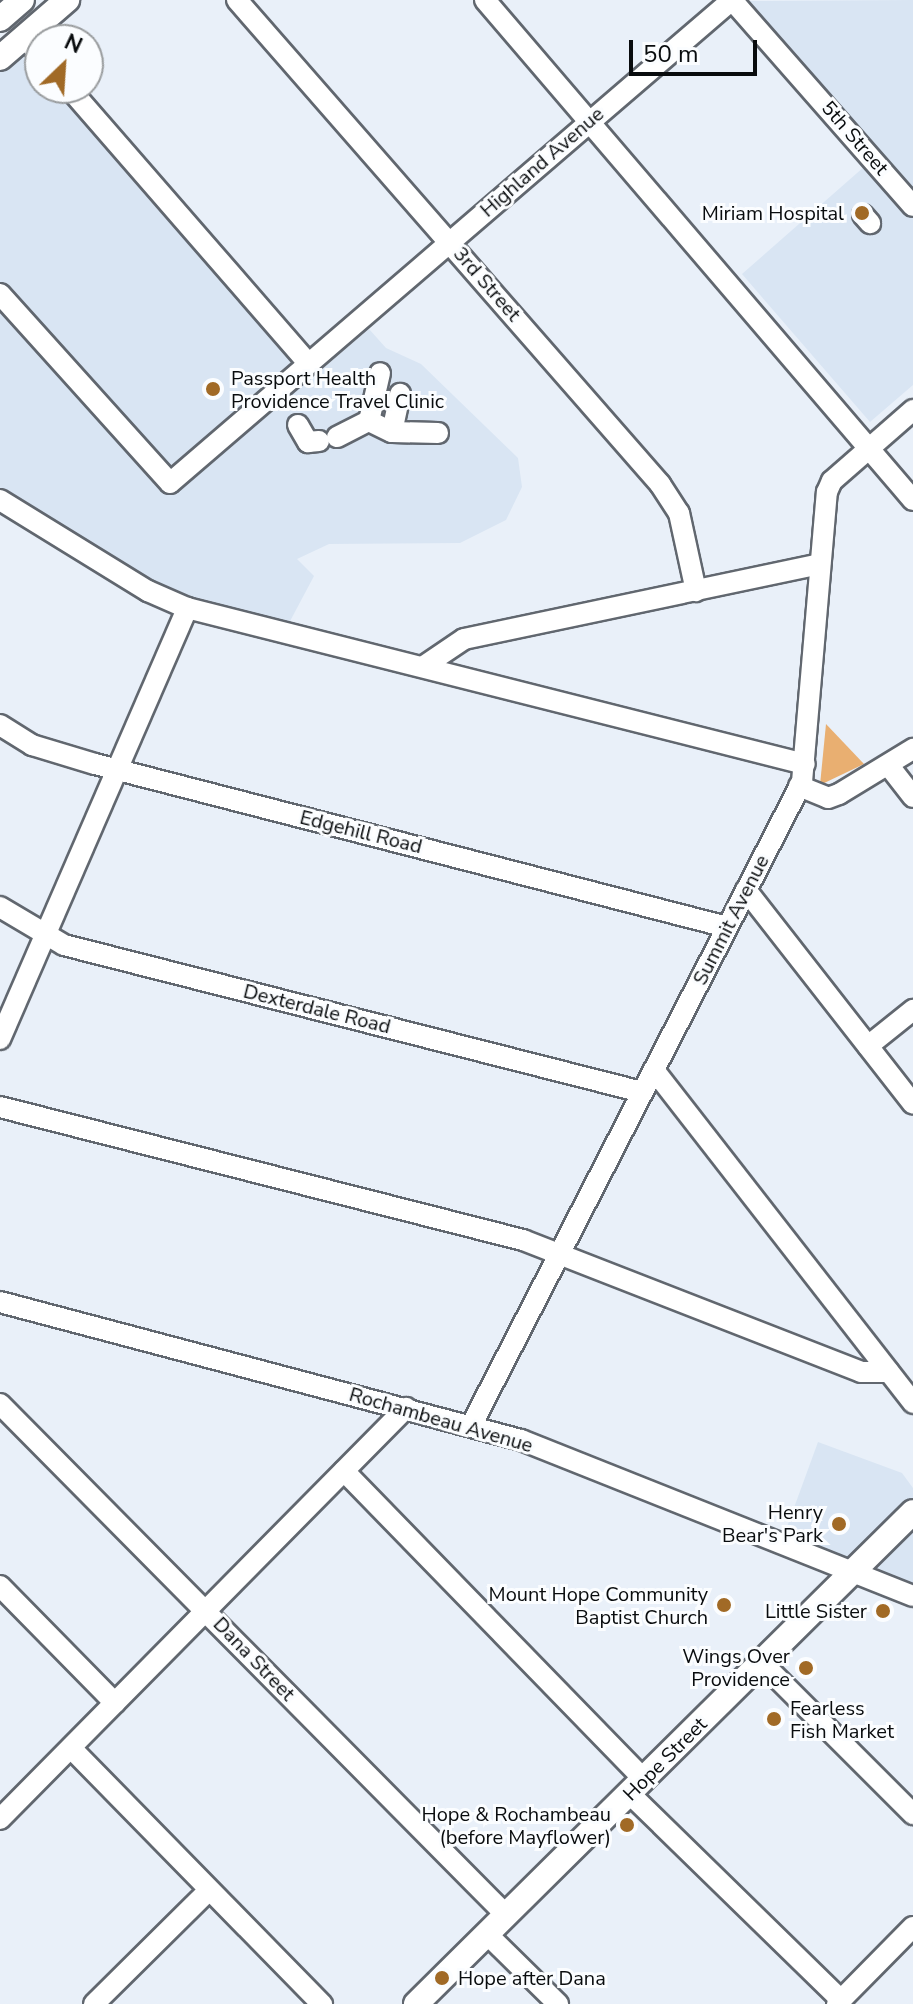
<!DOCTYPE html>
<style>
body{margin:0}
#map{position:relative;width:913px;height:2004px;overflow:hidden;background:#e9f0f9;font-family:"Nunito Sans",sans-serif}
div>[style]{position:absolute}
.built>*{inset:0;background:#d9e5f3}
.green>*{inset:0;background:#e9af71}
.roads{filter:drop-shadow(2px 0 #61676f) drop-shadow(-2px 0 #61676f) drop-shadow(0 2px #61676f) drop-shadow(0 -2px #61676f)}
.minor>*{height:20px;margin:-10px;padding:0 10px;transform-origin:10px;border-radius:10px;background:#fff}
.major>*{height:24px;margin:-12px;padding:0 12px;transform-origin:12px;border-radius:12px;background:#fff}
.dots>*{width:22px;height:22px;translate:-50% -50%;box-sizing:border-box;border:4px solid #fbfdff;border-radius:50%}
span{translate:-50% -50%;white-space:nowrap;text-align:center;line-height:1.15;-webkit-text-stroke:6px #fbfdff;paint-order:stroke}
.street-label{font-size:20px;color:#090c0e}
.poi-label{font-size:20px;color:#090c0e}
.right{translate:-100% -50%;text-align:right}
.left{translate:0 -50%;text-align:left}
.north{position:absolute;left:24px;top:24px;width:80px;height:80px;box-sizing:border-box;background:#fbfdff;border:2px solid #9a9d9f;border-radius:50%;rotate:25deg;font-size:22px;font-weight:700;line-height:32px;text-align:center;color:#090c0e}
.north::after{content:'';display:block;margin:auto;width:28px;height:36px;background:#a16a26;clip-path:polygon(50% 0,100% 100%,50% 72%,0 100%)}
.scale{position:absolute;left:629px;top:40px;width:128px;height:36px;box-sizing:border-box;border:4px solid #090c0e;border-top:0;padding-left:10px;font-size:24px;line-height:28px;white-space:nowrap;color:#090c0e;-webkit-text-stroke:6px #fbfdff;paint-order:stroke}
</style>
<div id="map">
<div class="built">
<i style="clip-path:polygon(913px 0,913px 385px,870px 422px,742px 274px,881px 152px,749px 1px)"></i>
<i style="clip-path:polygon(24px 52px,40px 70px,40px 88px,55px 88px,308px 381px,369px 329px,386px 348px,421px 364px,518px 458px,522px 487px,506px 520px,460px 543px,329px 544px,297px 559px,314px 576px,288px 625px,110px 575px,0 500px,0 69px)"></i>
<i style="clip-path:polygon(818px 1442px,902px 1473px,913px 1488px,913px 1600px,780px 1546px)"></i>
</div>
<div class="green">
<i style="clip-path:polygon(826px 724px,864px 764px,820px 785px)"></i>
</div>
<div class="roads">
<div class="minor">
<i style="left:237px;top:0;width:643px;rotate:48.85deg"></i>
<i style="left:660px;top:484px;width:35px;rotate:57deg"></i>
<i style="left:679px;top:513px;width:80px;rotate:77.7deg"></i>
<i style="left:485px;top:0;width:658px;rotate:49.44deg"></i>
<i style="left:732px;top:0;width:274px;rotate:48.7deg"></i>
<i style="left:24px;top:37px;width:24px;rotate:48deg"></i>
<i style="left:69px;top:88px;width:364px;rotate:49deg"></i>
<i style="left:863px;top:215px;width:11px;rotate:49deg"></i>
<i style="left:0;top:294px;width:254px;rotate:48deg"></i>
<i style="left:170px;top:483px;width:741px;rotate:-40.68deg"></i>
<i style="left:369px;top:421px;width:25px;rotate:26deg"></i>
<i style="left:392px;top:432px;width:46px;rotate:1.2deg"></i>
<i style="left:298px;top:425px;width:20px;rotate:60deg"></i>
<i style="left:308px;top:442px;width:11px;rotate:-5deg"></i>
<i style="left:392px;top:432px;width:39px;rotate:-78deg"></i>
<i style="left:337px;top:437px;width:36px;rotate:-27deg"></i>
<i style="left:369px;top:421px;width:49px;rotate:-77.1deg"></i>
<i style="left:0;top:500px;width:174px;rotate:31.6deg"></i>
<i style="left:148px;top:591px;width:43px;rotate:23.6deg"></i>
<i style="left:187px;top:608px;width:637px;rotate:14.17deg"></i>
<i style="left:424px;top:666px;width:48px;rotate:-34deg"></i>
<i style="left:464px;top:639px;width:364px;rotate:-11.9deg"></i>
<i style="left:0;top:725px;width:38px;rotate:32deg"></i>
<i style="left:32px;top:745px;width:66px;rotate:16.8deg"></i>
<i style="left:95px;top:764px;width:653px;rotate:14.46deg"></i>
<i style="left:889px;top:766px;width:39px;rotate:52deg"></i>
<i style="left:799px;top:786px;width:31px;rotate:22deg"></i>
<i style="left:828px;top:798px;width:12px;rotate:-20deg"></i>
<i style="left:839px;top:794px;width:87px;rotate:-31.3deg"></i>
<i style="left:746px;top:890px;width:271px;rotate:52deg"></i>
<i style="left:0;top:907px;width:74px;rotate:30.7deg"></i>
<i style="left:64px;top:945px;width:596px;rotate:14.27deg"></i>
<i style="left:0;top:1039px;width:470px;rotate:-66.5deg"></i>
<i style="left:868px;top:1046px;width:58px;rotate:-38.7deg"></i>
<i style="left:654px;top:1070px;width:422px;rotate:52.1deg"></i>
<i style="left:0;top:1107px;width:540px;rotate:14.27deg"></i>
<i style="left:523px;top:1240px;width:363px;rotate:21.3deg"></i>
<i style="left:861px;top:1372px;width:28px"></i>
<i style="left:0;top:1302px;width:539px;rotate:14.84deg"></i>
<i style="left:521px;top:1440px;width:422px;rotate:21.7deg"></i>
<i style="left:0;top:1404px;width:719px;rotate:45.28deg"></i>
<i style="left:472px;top:1424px;width:722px;rotate:-62.8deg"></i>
<i style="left:802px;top:782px;width:291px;rotate:-85.1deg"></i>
<i style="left:827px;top:492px;width:12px;rotate:-66deg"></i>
<i style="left:832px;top:481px;width:108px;rotate:-41.2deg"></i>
<i style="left:344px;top:1471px;width:430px;rotate:45.8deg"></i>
<i style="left:0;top:1586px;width:164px;rotate:45.5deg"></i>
<i style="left:762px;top:1663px;width:214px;rotate:45deg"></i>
<i style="left:71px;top:1748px;width:359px;rotate:45.6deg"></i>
<i style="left:630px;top:1794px;width:295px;rotate:44.3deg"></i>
<i style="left:0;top:1819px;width:578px;rotate:-45.35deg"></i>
<i style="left:487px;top:1934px;width:100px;rotate:44.6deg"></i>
<i style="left:94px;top:2004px;width:161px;rotate:-44.7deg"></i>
<i style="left:837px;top:2004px;width:108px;rotate:-45.4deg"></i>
</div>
<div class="major">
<i style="left:0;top:19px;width:29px;rotate:-41deg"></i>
<i style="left:0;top:58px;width:89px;rotate:-40.9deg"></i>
<i style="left:416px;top:2004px;width:699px;rotate:-44.71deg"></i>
</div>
</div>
<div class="dots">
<i style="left:862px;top:213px;background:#a16a26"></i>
<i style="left:213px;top:389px;background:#a16a26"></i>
<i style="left:839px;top:1524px;background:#a16a26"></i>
<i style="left:724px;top:1605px;background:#a16a26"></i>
<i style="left:883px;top:1611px;background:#a16a26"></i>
<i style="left:806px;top:1668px;background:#a16a26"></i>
<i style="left:774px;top:1719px;background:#a16a26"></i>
<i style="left:627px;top:1825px;background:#a16a26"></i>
<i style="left:442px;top:1978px;background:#a16a26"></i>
</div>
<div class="street-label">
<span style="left:855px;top:138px;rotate:49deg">5th Street</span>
<span style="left:542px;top:162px;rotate:-41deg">Highland Avenue</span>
<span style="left:487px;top:284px;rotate:49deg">3rd Street</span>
<span style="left:361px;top:832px;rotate:14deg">Edgehill Road</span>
<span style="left:731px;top:920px;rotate:-63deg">Summit Avenue</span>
<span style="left:317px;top:1009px;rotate:14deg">Dexterdale Road</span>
<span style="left:441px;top:1420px;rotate:16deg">Rochambeau Avenue</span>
<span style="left:254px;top:1659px;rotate:46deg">Dana Street</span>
<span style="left:665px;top:1759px;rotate:-45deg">Hope Street</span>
</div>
<div class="poi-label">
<span class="right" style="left:844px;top:213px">Miriam Hospital</span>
<span class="left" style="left:231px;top:390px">Passport Health<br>Providence Travel Clinic</span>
<span class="right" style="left:823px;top:1524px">Henry<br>Bear's Park</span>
<span class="right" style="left:708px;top:1606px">Mount Hope Community<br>Baptist Church</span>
<span class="right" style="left:867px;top:1611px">Little Sister</span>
<span class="right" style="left:790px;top:1668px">Wings Over<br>Providence</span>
<span class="left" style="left:790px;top:1720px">Fearless<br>Fish Market</span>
<span class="right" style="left:611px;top:1826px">Hope &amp; Rochambeau<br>(before Mayflower)</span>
<span class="left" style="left:458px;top:1978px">Hope after Dana</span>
</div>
<div class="north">N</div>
<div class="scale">50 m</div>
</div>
